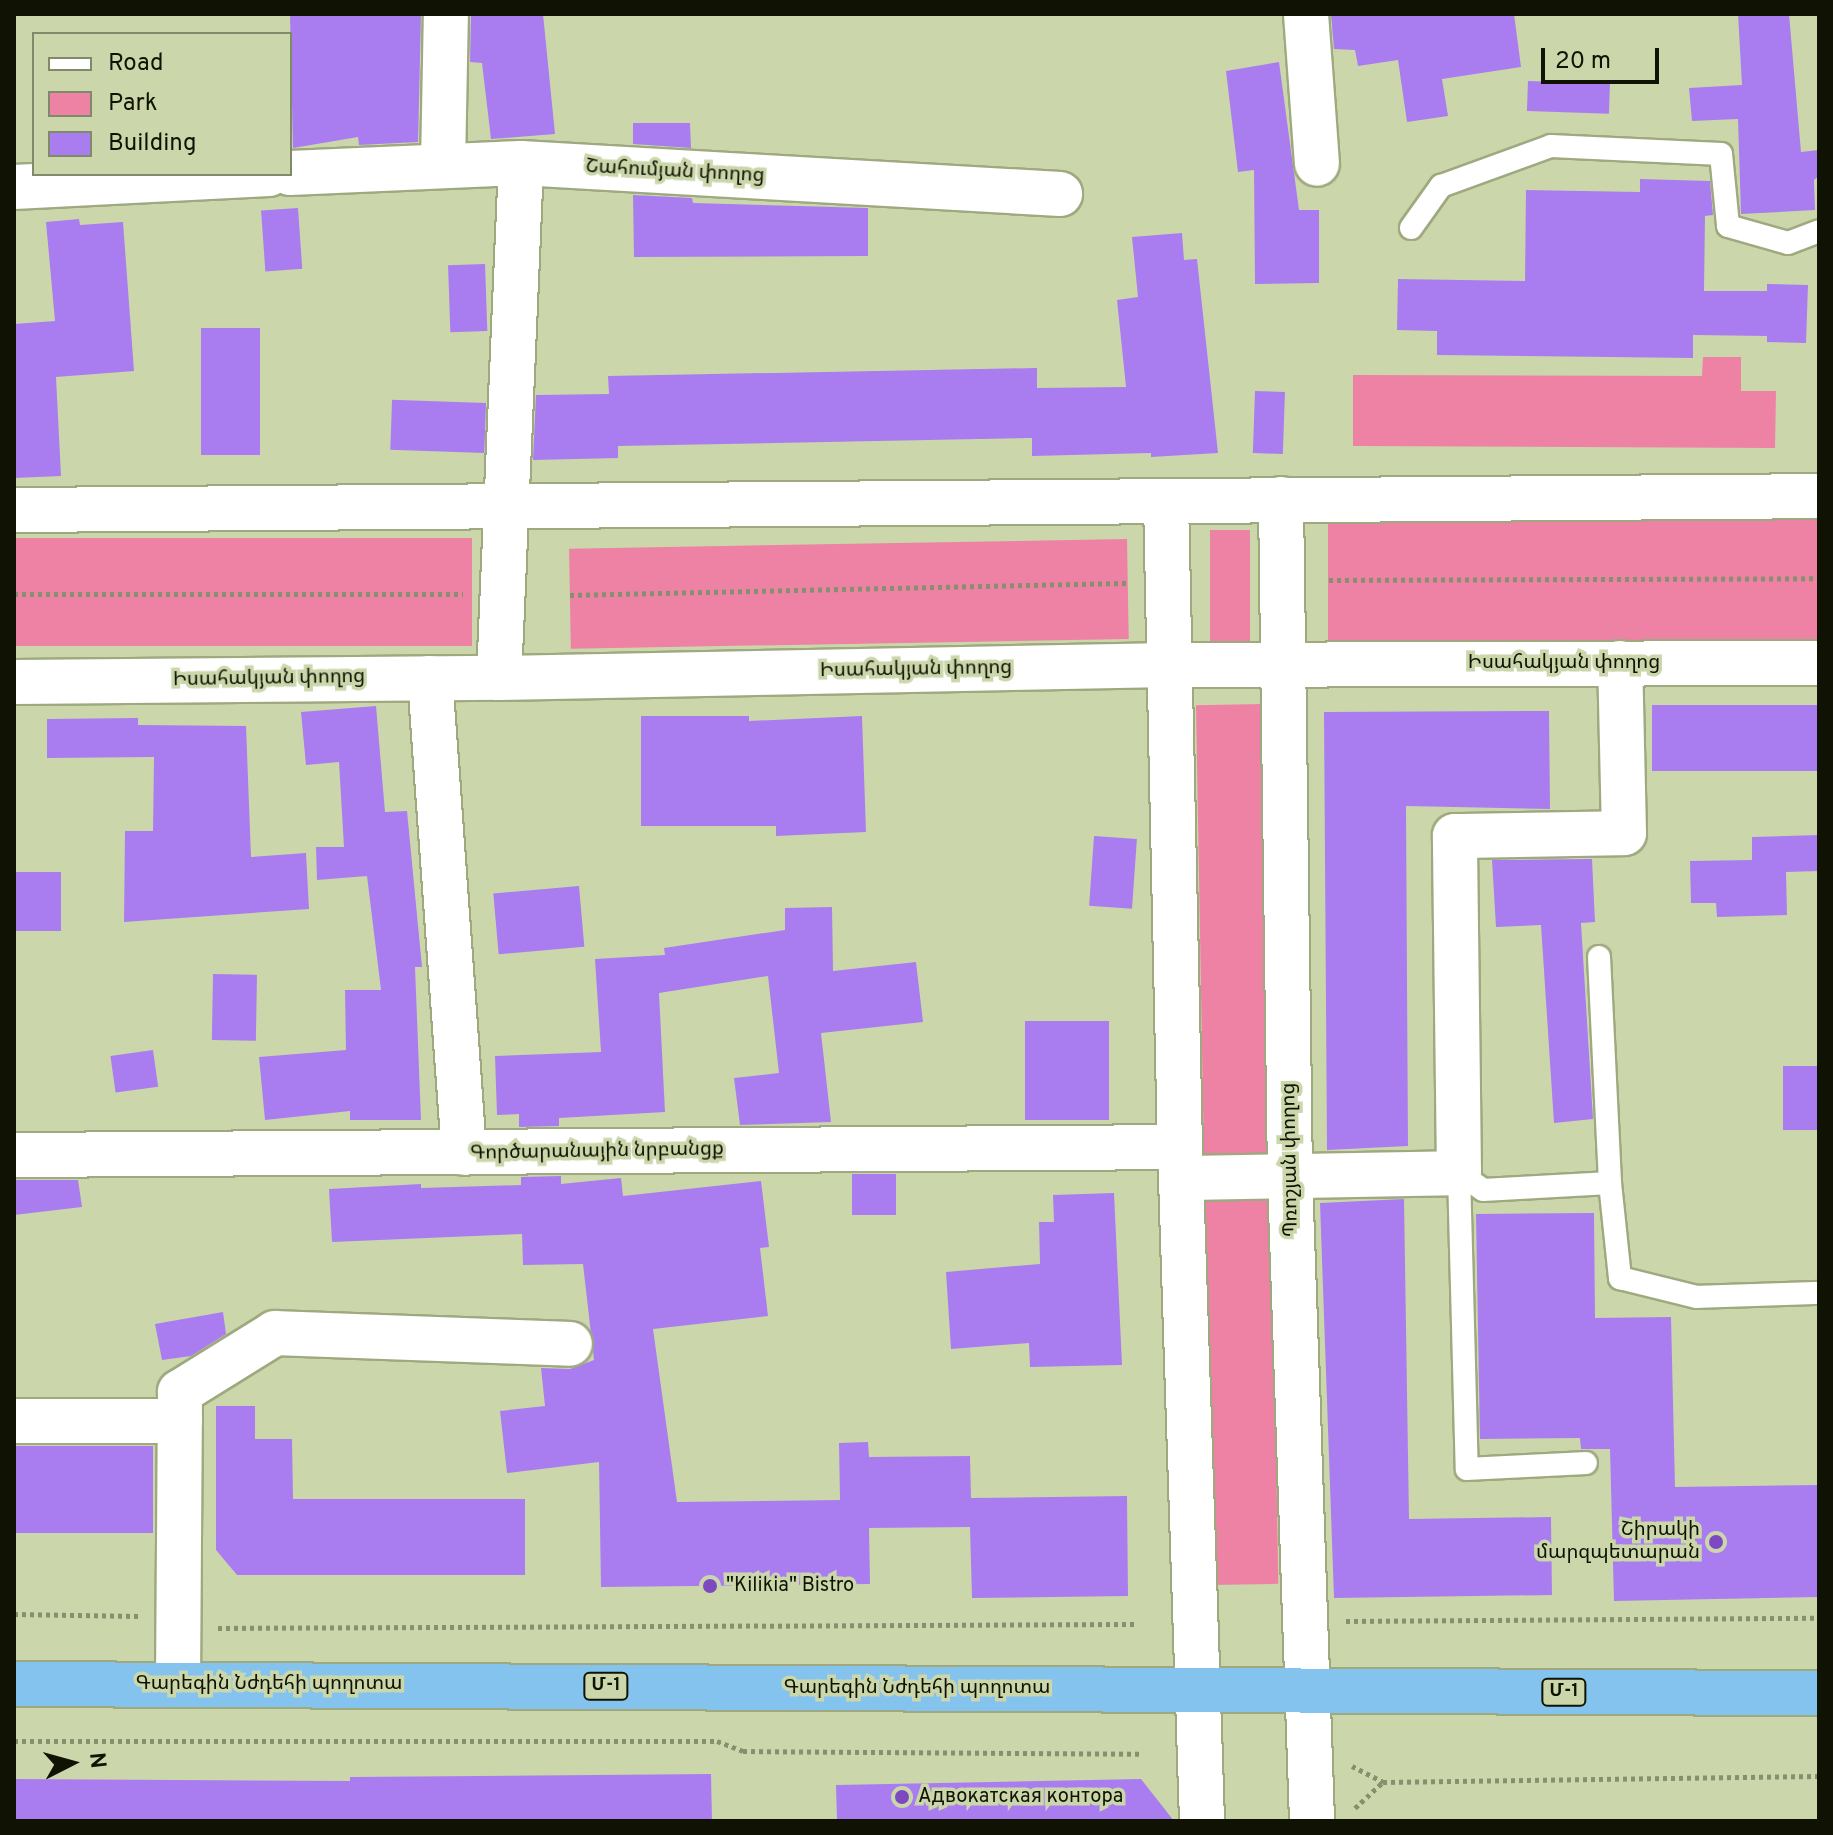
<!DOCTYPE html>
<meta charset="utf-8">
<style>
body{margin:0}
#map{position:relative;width:1833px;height:1835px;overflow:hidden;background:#cbd7ab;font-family:Overpass,"Noto Sans Armenian",sans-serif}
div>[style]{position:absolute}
.green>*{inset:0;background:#ed82a5;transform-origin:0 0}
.building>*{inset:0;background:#a97df0;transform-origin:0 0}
.path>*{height:5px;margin-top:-2.5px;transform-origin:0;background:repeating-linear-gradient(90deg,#868f6e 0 4px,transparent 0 8px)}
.roads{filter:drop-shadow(2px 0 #9ea97f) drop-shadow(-2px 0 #9ea97f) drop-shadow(0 2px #9ea97f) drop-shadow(0 -2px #9ea97f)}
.service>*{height:22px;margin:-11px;padding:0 11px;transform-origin:11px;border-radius:11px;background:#fff}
.minor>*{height:44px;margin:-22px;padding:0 22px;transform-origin:22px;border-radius:22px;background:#fff}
.tertiary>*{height:44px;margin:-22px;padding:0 22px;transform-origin:22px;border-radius:22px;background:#fff}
.trunk>*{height:44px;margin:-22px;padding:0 22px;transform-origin:22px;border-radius:22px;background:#83c3ee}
.dots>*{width:22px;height:22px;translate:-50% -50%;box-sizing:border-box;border:4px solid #cbd7ab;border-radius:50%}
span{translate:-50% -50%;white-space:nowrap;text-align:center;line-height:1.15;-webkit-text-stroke:7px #cbd7ab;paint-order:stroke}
.shield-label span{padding:2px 6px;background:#cbd7ab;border:2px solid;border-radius:6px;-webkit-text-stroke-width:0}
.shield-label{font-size:18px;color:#101304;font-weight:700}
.street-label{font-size:20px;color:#101304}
.poi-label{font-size:20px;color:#101304}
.right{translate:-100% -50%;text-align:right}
.left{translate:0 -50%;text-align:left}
.frame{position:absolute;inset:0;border:16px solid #101304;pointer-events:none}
.legend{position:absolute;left:32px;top:32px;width:260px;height:144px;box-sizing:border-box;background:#cbd7ab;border:2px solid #808968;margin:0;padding:10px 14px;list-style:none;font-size:24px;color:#101304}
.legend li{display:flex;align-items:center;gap:16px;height:40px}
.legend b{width:40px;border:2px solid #808968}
.north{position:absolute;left:32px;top:1723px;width:80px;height:80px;-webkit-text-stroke:6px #cbd7ab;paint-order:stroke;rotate:84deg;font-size:22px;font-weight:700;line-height:32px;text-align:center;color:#101304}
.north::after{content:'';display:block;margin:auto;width:28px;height:36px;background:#101304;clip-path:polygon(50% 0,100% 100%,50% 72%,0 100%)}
.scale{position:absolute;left:1541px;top:48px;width:118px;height:36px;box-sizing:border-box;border:4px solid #101304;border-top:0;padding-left:10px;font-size:24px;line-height:28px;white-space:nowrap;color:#101304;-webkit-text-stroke:6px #cbd7ab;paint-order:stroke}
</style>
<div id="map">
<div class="green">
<i style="clip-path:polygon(1703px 357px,1741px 357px,1741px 391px,1776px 391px,1775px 448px,1353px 446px,1353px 375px,1702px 376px)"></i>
<i style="left:1819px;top:519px;width:124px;height:491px;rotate:90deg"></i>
<i style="left:1210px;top:530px;width:40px;height:114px"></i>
<i style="left:14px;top:538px;width:458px;height:108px"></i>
<i style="left:1127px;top:539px;width:100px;height:558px;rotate:89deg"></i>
<i style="left:1263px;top:704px;width:880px;height:67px;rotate:89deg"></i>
</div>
<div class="building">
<i style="clip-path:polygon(290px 14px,421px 14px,418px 142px,359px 145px,358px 137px,293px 148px)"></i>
<i style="clip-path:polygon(471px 14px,543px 14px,555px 134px,491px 139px,482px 63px,470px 62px)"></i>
<i style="clip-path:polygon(1331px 14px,1514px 14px,1521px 67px,1442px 79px,1448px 116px,1407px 122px,1398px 60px,1358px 66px,1355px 50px,1334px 49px)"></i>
<i style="clip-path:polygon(1738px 14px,1789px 14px,1801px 152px,1819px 150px,1819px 176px,1814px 180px,1815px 210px,1741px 214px,1738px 119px,1692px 121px,1689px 88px,1742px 85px)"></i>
<i style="clip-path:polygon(1279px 62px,1299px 210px,1319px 210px,1319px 283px,1255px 284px,1254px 170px,1238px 172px,1226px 71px)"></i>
<i style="left:1528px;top:81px;width:82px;height:30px;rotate:2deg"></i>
<i style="clip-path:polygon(633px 123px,690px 123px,691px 148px,633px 144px)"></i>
<i style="clip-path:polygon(1640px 179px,1710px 181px,1713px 215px,1705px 216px,1704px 291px,1767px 291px,1767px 284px,1808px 285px,1806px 343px,1767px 342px,1767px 336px,1693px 335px,1693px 358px,1437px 355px,1437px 331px,1397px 330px,1398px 279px,1525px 281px,1526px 190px,1640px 192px)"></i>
<i style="clip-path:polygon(633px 195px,692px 198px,693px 203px,868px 208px,868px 256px,634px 257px)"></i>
<i style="left:298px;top:208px;width:61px;height:37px;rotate:86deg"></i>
<i style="clip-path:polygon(79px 219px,80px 225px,123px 222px,134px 371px,56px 377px,61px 476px,14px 478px,14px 324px,55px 321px,46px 222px)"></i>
<i style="clip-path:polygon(1182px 233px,1184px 260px,1197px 259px,1218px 453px,1151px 457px,1151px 453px,1032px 456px,1032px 438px,618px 446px,618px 458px,533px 460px,536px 395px,609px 394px,608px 376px,1037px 368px,1037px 388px,1126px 387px,1117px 300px,1138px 297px,1132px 237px)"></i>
<i style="left:485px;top:264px;width:67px;height:37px;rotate:88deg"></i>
<i style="left:201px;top:328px;width:59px;height:127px"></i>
<i style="left:1255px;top:391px;width:30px;height:62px;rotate:2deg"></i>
<i style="left:486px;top:403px;width:50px;height:94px;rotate:92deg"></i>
<i style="left:1652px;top:705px;width:167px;height:66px"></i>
<i style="clip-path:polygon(376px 706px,385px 812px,407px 811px,422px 967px,415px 967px,421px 1120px,350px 1120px,350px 1111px,265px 1120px,259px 1057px,346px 1050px,345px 990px,381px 990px,367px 876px,317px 880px,316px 847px,344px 847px,339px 762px,306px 765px,301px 712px)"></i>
<i style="clip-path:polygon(1549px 711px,1550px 809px,1406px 806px,1408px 1146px,1327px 1150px,1324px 712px)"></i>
<i style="clip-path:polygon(641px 716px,749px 716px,749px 721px,862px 716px,866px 832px,776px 836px,776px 826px,641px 826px)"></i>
<i style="clip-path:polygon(138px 718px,138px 725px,246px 726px,251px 857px,306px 853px,309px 909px,124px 922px,125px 831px,153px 831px,154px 757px,47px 758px,47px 719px)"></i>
<i style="clip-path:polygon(1819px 835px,1819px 871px,1786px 872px,1787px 915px,1717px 917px,1716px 903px,1691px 903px,1690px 861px,1752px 860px,1752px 837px)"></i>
<i style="left:1094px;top:836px;width:43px;height:70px;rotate:4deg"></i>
<i style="clip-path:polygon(1592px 859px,1595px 922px,1581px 923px,1593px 1119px,1554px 1123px,1541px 925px,1496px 927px,1492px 860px)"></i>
<i style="left:14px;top:872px;width:47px;height:59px"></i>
<i style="left:579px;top:886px;width:61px;height:86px;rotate:85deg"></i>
<i style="clip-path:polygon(832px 907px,833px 971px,916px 962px,923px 1022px,821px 1033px,831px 1122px,740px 1125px,734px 1078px,779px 1073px,768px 976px,659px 993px,665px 1112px,559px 1118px,559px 1126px,519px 1127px,519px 1114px,497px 1115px,495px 1056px,601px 1052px,595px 959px,665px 955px,664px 948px,785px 930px,785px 908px)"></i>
<i style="left:213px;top:974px;width:44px;height:66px;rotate:1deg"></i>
<i style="left:1025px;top:1021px;width:84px;height:99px"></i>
<i style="left:153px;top:1050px;width:37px;height:43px;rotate:82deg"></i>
<i style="left:1819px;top:1066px;width:64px;height:36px;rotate:90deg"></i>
<i style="left:852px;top:1174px;width:44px;height:41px"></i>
<i style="clip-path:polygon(561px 1176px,561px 1184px,621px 1178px,623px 1196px,761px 1181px,769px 1247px,760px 1248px,768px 1316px,653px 1329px,677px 1502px,840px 1500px,839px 1443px,868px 1442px,869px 1457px,970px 1456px,971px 1498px,1127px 1496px,1128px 1596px,972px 1598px,970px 1527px,869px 1528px,870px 1584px,601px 1587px,599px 1462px,507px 1473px,500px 1411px,545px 1406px,541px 1368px,570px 1369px,594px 1360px,583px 1264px,523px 1265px,522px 1234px,332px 1242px,329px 1189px,421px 1184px,421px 1188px,521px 1185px,521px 1177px)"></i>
<i style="clip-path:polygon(14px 1180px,78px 1180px,82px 1207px,14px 1215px)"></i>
<i style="clip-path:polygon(1114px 1193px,1122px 1365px,1030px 1367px,1029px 1343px,951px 1349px,946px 1272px,1040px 1264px,1039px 1222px,1054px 1222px,1053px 1195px)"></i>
<i style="clip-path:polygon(1404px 1199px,1409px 1519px,1551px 1517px,1552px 1595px,1334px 1598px,1320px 1203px)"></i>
<i style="clip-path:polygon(1594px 1213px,1595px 1318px,1671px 1317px,1675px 1487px,1819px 1485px,1819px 1597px,1614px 1601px,1610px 1449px,1581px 1449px,1580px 1438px,1480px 1439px,1476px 1214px)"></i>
<i style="clip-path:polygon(223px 1312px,226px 1334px,191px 1356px,162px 1360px,155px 1324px)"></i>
<i style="clip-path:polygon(216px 1406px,255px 1406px,255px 1439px,292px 1439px,293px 1499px,525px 1499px,525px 1575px,237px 1575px,216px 1550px)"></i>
<i style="left:14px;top:1446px;width:139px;height:87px"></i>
<i style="clip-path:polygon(711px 1774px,712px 1821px,14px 1821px,14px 1779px,350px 1781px,350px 1777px)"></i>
<i style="clip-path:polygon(1141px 1779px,1174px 1821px,837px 1821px,836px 1785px)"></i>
</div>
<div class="path">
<i style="left:1329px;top:580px;width:490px;rotate:-0.2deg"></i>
<i style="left:14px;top:594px;width:449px"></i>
<i style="left:570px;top:595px;width:556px;rotate:-1.24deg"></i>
<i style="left:14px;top:1614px;width:124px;rotate:0.9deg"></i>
<i style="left:1346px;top:1621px;width:473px;rotate:-0.4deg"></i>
<i style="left:218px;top:1628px;width:919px;rotate:-0.25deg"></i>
<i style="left:14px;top:1741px;width:703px"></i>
<i style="left:717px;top:1741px;width:28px;rotate:21deg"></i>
<i style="left:743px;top:1751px;width:396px;rotate:0.4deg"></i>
<i style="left:1352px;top:1766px;width:35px;rotate:27deg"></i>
<i style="left:1383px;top:1782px;width:436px;rotate:-0.8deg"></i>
<i style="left:1355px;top:1808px;width:38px;rotate:-43deg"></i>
</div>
<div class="roads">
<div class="service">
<i style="left:1411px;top:228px;width:52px;rotate:-54.5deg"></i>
<i style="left:1441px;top:186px;width:117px;rotate:-20deg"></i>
<i style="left:1551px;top:146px;width:170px;rotate:2.7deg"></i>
<i style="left:1721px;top:154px;width:72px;rotate:84.4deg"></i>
<i style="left:1728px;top:226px;width:62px;rotate:15.8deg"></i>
<i style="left:1788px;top:243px;width:33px;rotate:-21deg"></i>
<i style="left:1599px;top:957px;width:226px;rotate:87.2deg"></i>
<i style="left:1459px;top:1173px;width:29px;rotate:35deg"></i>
<i style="left:1483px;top:1190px;width:127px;rotate:-3.2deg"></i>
<i style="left:1610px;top:1183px;width:96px;rotate:84deg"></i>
<i style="left:1620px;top:1278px;width:79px;rotate:13.9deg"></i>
<i style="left:1697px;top:1297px;width:122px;rotate:-1.9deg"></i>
<i style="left:1459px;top:1173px;width:296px;rotate:88.5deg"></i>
<i style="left:1467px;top:1469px;width:119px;rotate:-2.9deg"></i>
</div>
<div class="minor">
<i style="left:1306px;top:14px;width:150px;rotate:85.8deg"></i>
<i style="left:443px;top:165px;width:151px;rotate:-88.9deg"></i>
<i style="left:290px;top:173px;width:231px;rotate:-2.5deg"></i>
<i style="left:521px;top:163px;width:540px;rotate:3.29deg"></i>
<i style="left:14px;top:187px;width:255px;rotate:-2.9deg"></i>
<i style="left:1281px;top:499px;width:679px;rotate:89.24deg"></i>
<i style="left:1290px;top:1178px;width:643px;rotate:88.04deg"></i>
<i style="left:1166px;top:501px;width:646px;rotate:88.76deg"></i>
<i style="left:1180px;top:1147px;width:674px;rotate:88.13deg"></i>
<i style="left:430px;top:678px;width:476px;rotate:85.9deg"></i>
<i style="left:499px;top:678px;width:515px;rotate:-87.55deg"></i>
<i style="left:14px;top:1155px;width:1166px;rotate:-0.39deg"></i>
<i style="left:1182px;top:1178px;width:277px;rotate:-1deg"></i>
<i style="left:1459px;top:1173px;width:337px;rotate:-90.7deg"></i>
<i style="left:1455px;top:836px;width:169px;rotate:-1deg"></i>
<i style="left:1624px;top:833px;width:170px;rotate:-91.3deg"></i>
<i style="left:14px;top:1421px;width:166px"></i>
<i style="left:178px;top:1683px;width:291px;rotate:-89.6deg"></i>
<i style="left:180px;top:1392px;width:112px;rotate:-31.8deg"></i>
<i style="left:275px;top:1333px;width:295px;rotate:2.1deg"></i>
</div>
<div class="tertiary">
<i style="left:14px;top:510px;width:1805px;rotate:-0.44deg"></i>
<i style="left:14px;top:682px;width:485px;rotate:-0.5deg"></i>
<i style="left:499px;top:678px;width:671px;rotate:-1.11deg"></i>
<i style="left:1170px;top:665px;width:649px;rotate:-0.18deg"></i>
</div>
<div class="trunk">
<i style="left:14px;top:1684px;width:1805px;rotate:0.29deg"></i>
</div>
</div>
<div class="dots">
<i style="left:1716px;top:1542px;background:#7c49c1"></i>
<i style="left:710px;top:1586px;background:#7c49c1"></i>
<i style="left:902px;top:1797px;background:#7c49c1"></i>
</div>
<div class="shield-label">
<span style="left:606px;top:1686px">Մ-1</span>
<span style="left:1564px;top:1692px">Մ-1</span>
</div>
<div class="street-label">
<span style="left:675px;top:172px;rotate:3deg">Շահումյան փողոց</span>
<span style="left:1564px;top:663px">Իսահակյան փողոց</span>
<span style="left:916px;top:670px;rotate:-1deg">Իսահակյան փողոց</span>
<span style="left:269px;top:679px;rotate:-1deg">Իսահակյան փողոց</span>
<span style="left:597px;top:1152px;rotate:-1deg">Գործարանային նրբանցք</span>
<span style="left:1291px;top:1160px;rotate:-91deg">Պռոշյան փողոց</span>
<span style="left:269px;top:1684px">Գարեգին Նժդեհի պողոտա</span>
<span style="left:917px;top:1688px">Գարեգին Նժդեհի պողոտա</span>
</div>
<div class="poi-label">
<span class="right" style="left:1700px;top:1542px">Շիրակի<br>մարզպետարան</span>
<span class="left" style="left:726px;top:1586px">"Kilikia" Bistro</span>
<span class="left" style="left:918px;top:1797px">Адвокатская контора</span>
</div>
<div class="frame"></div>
<ul class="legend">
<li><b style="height:10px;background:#fff"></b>Road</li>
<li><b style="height:22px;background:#ed82a5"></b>Park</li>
<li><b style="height:22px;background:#a97df0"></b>Building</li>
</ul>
<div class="north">N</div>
<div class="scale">20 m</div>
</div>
